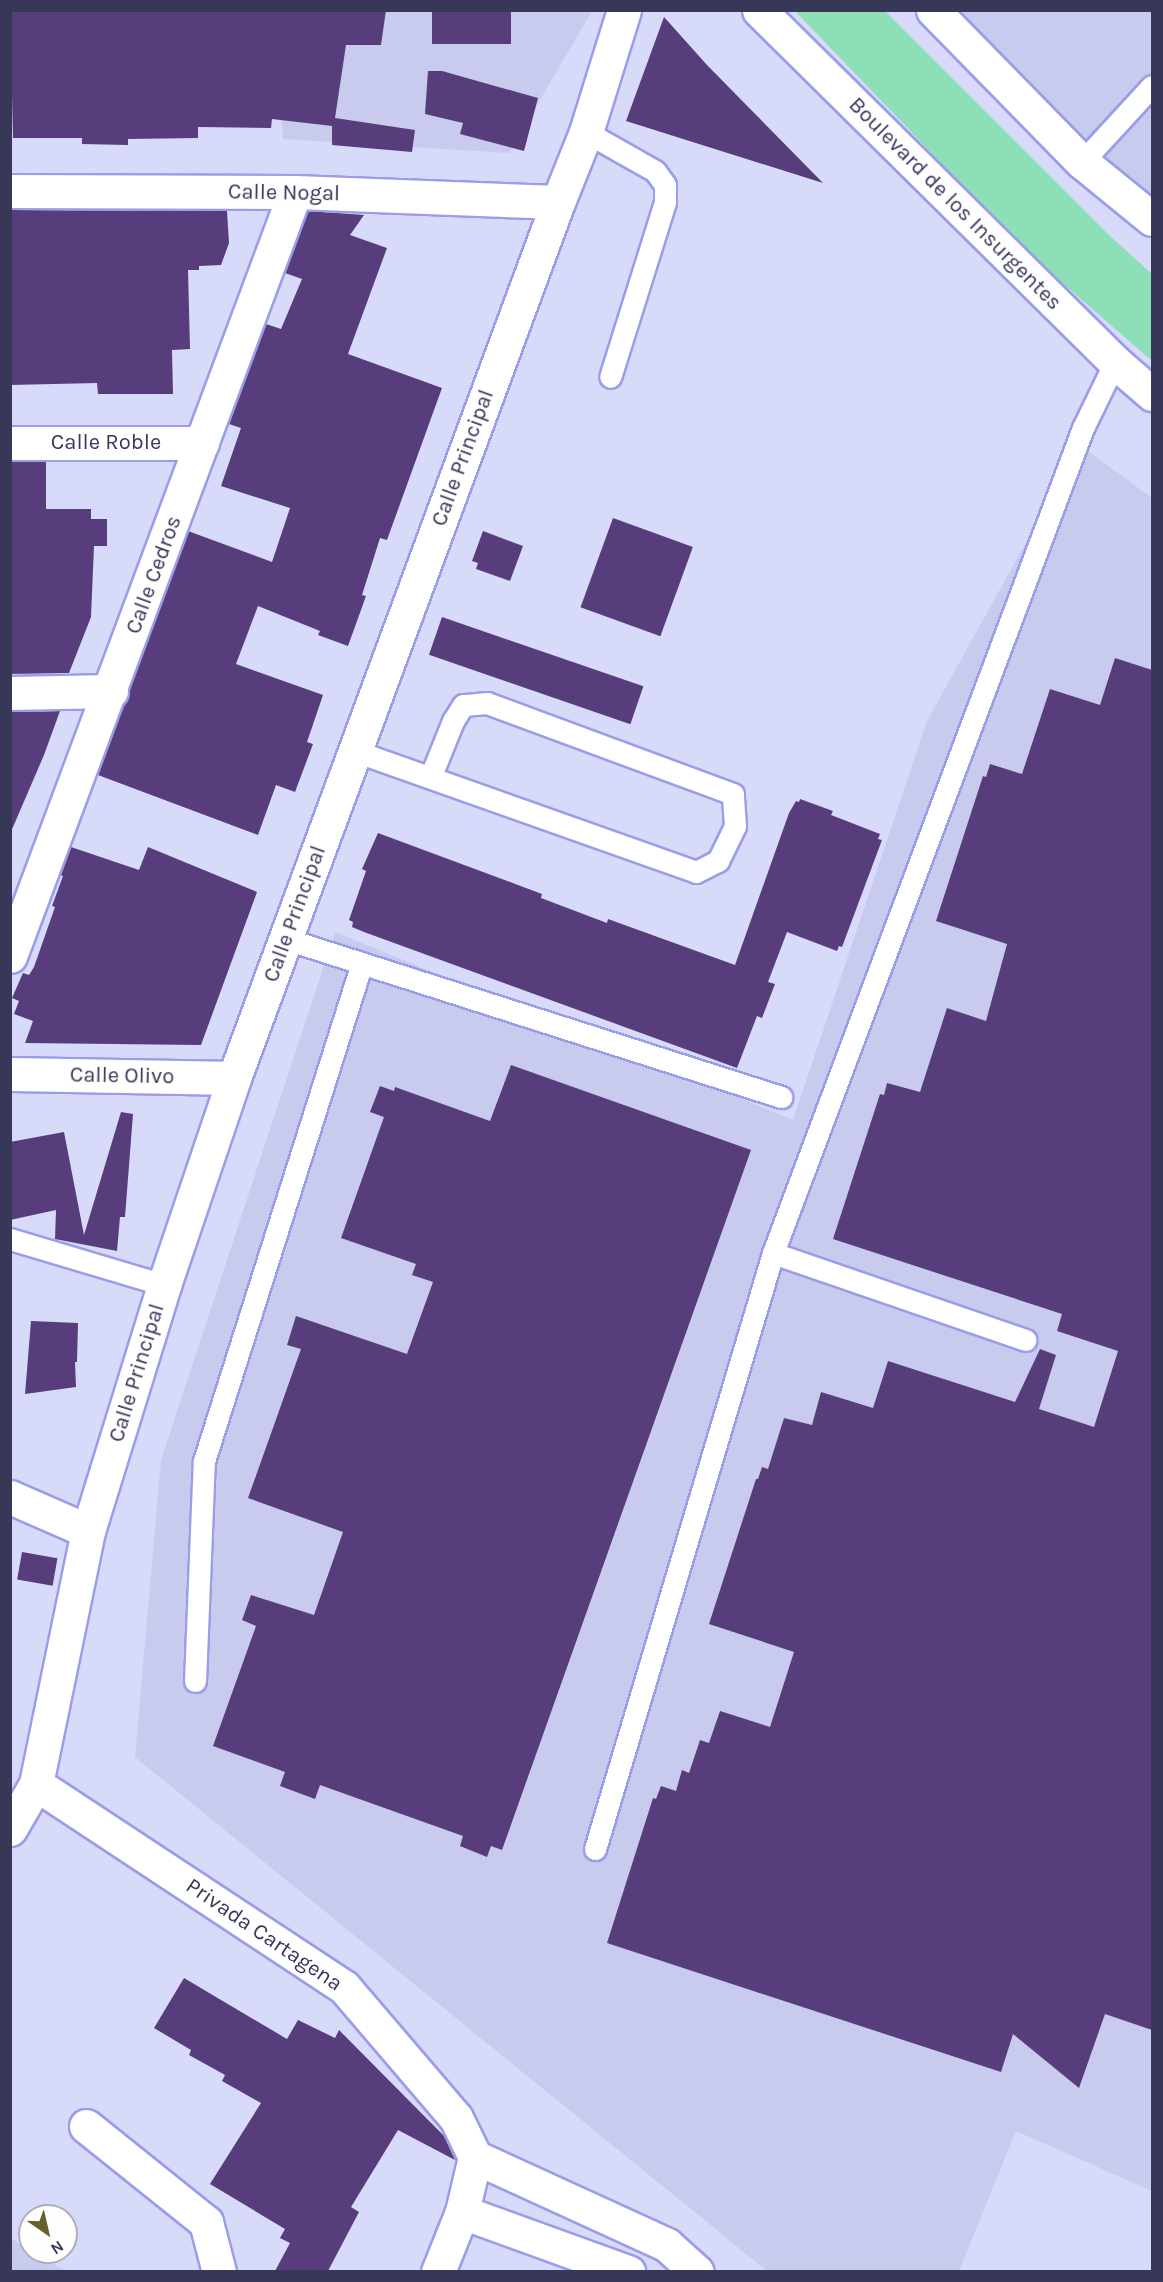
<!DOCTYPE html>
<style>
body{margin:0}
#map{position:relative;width:1163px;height:2282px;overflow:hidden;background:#d8dafa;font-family:Karla,sans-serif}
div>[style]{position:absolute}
.built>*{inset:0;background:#c8cbed}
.green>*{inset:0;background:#8cdfb6}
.building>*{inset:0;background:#573d7b;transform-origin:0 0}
.roads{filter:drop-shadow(2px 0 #9a9de7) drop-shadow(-2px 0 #9a9de7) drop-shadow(0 2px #9a9de7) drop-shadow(0 -2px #9a9de7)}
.lane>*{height:21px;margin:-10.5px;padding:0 10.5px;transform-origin:10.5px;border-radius:10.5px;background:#fff}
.street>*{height:33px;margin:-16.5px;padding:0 16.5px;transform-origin:16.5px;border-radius:16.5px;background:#fff}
.secondary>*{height:33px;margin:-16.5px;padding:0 16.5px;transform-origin:16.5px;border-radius:16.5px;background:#fff}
.primary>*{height:33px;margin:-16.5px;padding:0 16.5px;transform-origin:16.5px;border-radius:16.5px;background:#fff}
span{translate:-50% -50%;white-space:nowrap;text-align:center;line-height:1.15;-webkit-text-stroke:6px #fefefe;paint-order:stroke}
.street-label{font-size:22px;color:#373858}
.frame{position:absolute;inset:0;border:12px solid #373858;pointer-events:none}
.north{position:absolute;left:18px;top:2204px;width:60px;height:60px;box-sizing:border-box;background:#fefefe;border:2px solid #aeafbc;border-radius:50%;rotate:146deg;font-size:16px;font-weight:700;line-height:24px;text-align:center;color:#373858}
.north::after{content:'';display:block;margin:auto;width:21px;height:27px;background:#67602c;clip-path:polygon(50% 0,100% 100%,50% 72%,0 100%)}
</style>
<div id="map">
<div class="built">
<i style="clip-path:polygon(11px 11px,592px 11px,509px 153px,283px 139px,276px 52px,11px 46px)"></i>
<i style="clip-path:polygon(937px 11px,1152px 11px,1152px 218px)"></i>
<i style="clip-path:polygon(1080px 445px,1152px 498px,1152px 2191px,1016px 2131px,959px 2271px,767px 2271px,135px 1757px,161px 1460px,335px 932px,793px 1120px,927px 721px)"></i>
<i style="clip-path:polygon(11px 2238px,30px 2252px,67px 2271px,11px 2271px)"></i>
</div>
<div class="green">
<i style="clip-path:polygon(795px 11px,885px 11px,1110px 236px,1152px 274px,1152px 361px,1058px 279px,945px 167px)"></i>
</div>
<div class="building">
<i style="clip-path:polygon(10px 10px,386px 10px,381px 45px,346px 45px,335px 118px,415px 130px,412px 152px,332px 145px,332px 126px,272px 119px,271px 128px,198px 127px,198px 138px,128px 139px,128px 145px,82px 144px,82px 138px,13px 138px)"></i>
<i style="left:432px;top:10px;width:79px;height:34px"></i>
<i style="clip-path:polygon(664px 17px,707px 65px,823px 183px,626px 121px)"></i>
<i style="clip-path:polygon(428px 71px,442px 71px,538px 98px,524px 151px,460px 134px,463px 123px,425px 114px)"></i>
<i style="clip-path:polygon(10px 210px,227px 211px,229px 243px,221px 265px,199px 266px,199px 270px,188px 270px,190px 349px,172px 350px,173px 394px,98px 394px,97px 383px,10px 385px)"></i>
<i style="clip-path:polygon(308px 211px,364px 215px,350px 235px,387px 248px,348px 354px,442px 388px,387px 540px,380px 538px,362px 595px,366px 596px,348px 646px,318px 635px,320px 631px,258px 606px,236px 664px,323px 695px,307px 742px,313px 744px,295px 792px,276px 785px,258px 835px,98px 775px,188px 531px,272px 562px,290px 508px,221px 486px,241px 428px,229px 424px,266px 324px,281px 329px,302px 279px,285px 273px)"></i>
<i style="clip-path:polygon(10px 462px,46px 462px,46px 509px,91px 509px,91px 519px,107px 519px,107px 546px,94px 546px,91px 617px,69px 673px,10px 674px)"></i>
<i style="left:613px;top:518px;width:85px;height:95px;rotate:20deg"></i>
<i style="clip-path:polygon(483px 531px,523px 546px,510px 581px,476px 569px,478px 563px,472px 561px)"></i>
<i style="left:442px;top:617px;width:213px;height:40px;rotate:19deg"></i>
<i style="clip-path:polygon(1115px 658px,1152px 670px,1152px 2030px,1105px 2014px,1079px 2088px,1013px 2034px,1001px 2072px,607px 1943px,653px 1798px,656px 1799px,661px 1786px,676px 1791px,682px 1770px,689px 1773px,700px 1740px,709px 1743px,720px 1711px,770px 1727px,794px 1652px,709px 1624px,756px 1479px,758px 1479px,762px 1467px,768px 1469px,784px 1418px,812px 1425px,821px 1392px,873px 1408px,888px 1361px,1015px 1402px,1040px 1349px,1056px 1355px,1039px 1409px,1094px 1427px,1118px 1351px,1057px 1331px,1062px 1314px,833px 1239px,880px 1094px,884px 1095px,887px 1083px,920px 1092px,947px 1008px,986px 1021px,1007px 944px,936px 921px,983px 776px,986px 777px,990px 764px,1022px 774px,1050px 689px,1100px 705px)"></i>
<i style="clip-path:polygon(60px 711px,44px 755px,10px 834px,10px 712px)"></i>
<i style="clip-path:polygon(800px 799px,833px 811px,831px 815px,880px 834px,878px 839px,882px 840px,842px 947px,839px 946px,837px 951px,787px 932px,768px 982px,775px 984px,762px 1018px,757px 1016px,737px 1068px,364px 932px,352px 927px,353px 922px,349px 920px,366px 871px,362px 869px,378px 833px,542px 894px,541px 898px,607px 923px,608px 919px,735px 965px,789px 813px,796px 801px,799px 802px)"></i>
<i style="clip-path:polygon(71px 847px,139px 870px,148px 847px,257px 892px,201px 1045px,25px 1043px,33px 1021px,14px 1014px,19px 1001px,12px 998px,23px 973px,29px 975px,34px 967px,55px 907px,52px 906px,63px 876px,60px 875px)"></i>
<i style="clip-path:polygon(511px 1065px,751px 1150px,502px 1850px,491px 1846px,487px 1857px,460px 1846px,463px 1836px,320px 1785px,315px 1799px,280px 1786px,285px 1772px,213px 1746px,256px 1626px,242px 1620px,251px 1595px,314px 1615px,343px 1532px,248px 1498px,301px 1349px,287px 1345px,296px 1316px,407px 1354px,433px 1282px,412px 1275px,416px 1264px,341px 1238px,384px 1117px,370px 1112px,380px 1086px,394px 1091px,395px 1087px,490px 1121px)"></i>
<i style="clip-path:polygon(121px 1112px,133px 1114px,125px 1217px,120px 1217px,117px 1251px,55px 1239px,56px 1210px,10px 1220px,10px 1142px,64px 1132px,84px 1235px)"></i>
<i style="clip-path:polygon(31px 1321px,78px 1323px,77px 1362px,75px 1362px,76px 1387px,25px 1394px)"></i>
<i style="left:22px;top:1552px;width:36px;height:28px;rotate:10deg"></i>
<i style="clip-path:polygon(184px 1978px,287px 2039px,298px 2020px,335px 2038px,339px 2030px,444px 2136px,455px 2160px,398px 2130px,351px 2207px,359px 2212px,328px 2271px,275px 2271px,290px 2243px,280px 2238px,285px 2229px,210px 2184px,261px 2103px,222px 2081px,225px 2075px,189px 2055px,191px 2050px,154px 2028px)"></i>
</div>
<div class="roads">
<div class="lane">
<i style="left:586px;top:132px;width:79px;rotate:29.5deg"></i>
<i style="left:655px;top:171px;width:17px;rotate:54deg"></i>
<i style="left:665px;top:185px;width:17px;rotate:90deg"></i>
<i style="left:665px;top:202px;width:183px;rotate:107.4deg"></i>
<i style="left:1082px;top:162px;width:103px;rotate:-47.4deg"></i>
<i style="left:355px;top:751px;width:362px;rotate:19.5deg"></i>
<i style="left:696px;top:872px;width:25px;rotate:-27deg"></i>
<i style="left:718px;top:861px;width:39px;rotate:-64deg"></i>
<i style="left:735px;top:826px;width:32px;rotate:-94deg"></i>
<i style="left:733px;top:794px;width:262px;rotate:-159.7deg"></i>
<i style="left:487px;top:703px;width:24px;rotate:175deg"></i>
<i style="left:463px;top:705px;width:19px;rotate:122deg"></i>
<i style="left:453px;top:721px;width:61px;rotate:112deg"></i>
<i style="left:286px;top:939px;width:520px;rotate:17.7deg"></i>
<i style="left:10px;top:1239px;width:161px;rotate:16.6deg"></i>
<i style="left:773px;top:1253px;width:267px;rotate:19deg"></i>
<i style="left:195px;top:1681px;width:220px;rotate:-87.7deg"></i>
<i style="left:204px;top:1461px;width:522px;rotate:-72.4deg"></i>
<i style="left:595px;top:1849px;width:622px;rotate:-73.37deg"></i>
<i style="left:773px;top:1253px;width:881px;rotate:-69.41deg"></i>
<i style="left:1083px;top:428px;width:73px;rotate:-64.1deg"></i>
</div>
<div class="street">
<i style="left:10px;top:191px;width:285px;rotate:0.2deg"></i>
<i style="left:295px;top:192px;width:263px;rotate:2.2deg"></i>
<i style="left:10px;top:443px;width:192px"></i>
<i style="left:10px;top:693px;width:101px;rotate:-1.1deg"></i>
<i style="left:10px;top:956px;width:815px;rotate:-69.54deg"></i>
<i style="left:10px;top:1074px;width:224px;rotate:1deg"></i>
<i style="left:10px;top:1497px;width:85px;rotate:23.6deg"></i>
<i style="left:36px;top:1784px;width:369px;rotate:33.4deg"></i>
<i style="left:344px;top:1987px;width:172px;rotate:49.5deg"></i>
<i style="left:456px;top:2118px;width:43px;rotate:64deg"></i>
<i style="left:475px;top:2157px;width:211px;rotate:24.6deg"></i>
<i style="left:667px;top:2245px;width:40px;rotate:42deg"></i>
<i style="left:86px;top:2126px;width:154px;rotate:38.7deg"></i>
<i style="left:206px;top:2222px;width:52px;rotate:75.4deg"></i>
<i style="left:462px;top:2212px;width:177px;rotate:19.9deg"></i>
<i style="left:438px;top:2272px;width:65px;rotate:-68.2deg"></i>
<i style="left:462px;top:2212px;width:57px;rotate:-76.7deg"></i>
</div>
<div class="secondary">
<i style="left:10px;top:1829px;width:52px;rotate:-60deg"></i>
<i style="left:36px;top:1784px;width:258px;rotate:-78.4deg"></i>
<i style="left:88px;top:1531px;width:257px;rotate:-72.8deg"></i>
<i style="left:164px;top:1285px;width:219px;rotate:-71.3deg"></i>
<i style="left:234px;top:1078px;width:934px;rotate:-69.7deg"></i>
<i style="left:558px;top:202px;width:75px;rotate:-68.2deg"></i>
<i style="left:586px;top:132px;width:128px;rotate:-72.7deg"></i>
</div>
<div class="primary">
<i style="left:759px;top:10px;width:501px;rotate:44.68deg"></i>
<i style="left:1115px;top:362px;width:49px;rotate:40.9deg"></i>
<i style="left:933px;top:10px;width:213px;rotate:45.6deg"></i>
<i style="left:1082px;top:162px;width:90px;rotate:39.2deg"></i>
</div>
</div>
<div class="street-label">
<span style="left:284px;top:193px;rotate:1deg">Calle Nogal</span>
<span style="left:955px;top:204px;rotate:45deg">Boulevard de los Insurgentes</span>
<span style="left:106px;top:443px">Calle Roble</span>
<span style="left:463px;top:458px;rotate:-70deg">Calle Principal</span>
<span style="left:154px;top:575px;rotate:-70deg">Calle Cedros</span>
<span style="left:295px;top:914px;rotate:-70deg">Calle Principal</span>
<span style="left:122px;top:1076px;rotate:1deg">Calle Olivo</span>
<span style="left:137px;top:1373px;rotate:-73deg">Calle Principal</span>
<span style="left:264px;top:1935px;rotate:34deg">Privada Cartagena</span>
</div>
<div class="frame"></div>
<div class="north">N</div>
</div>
